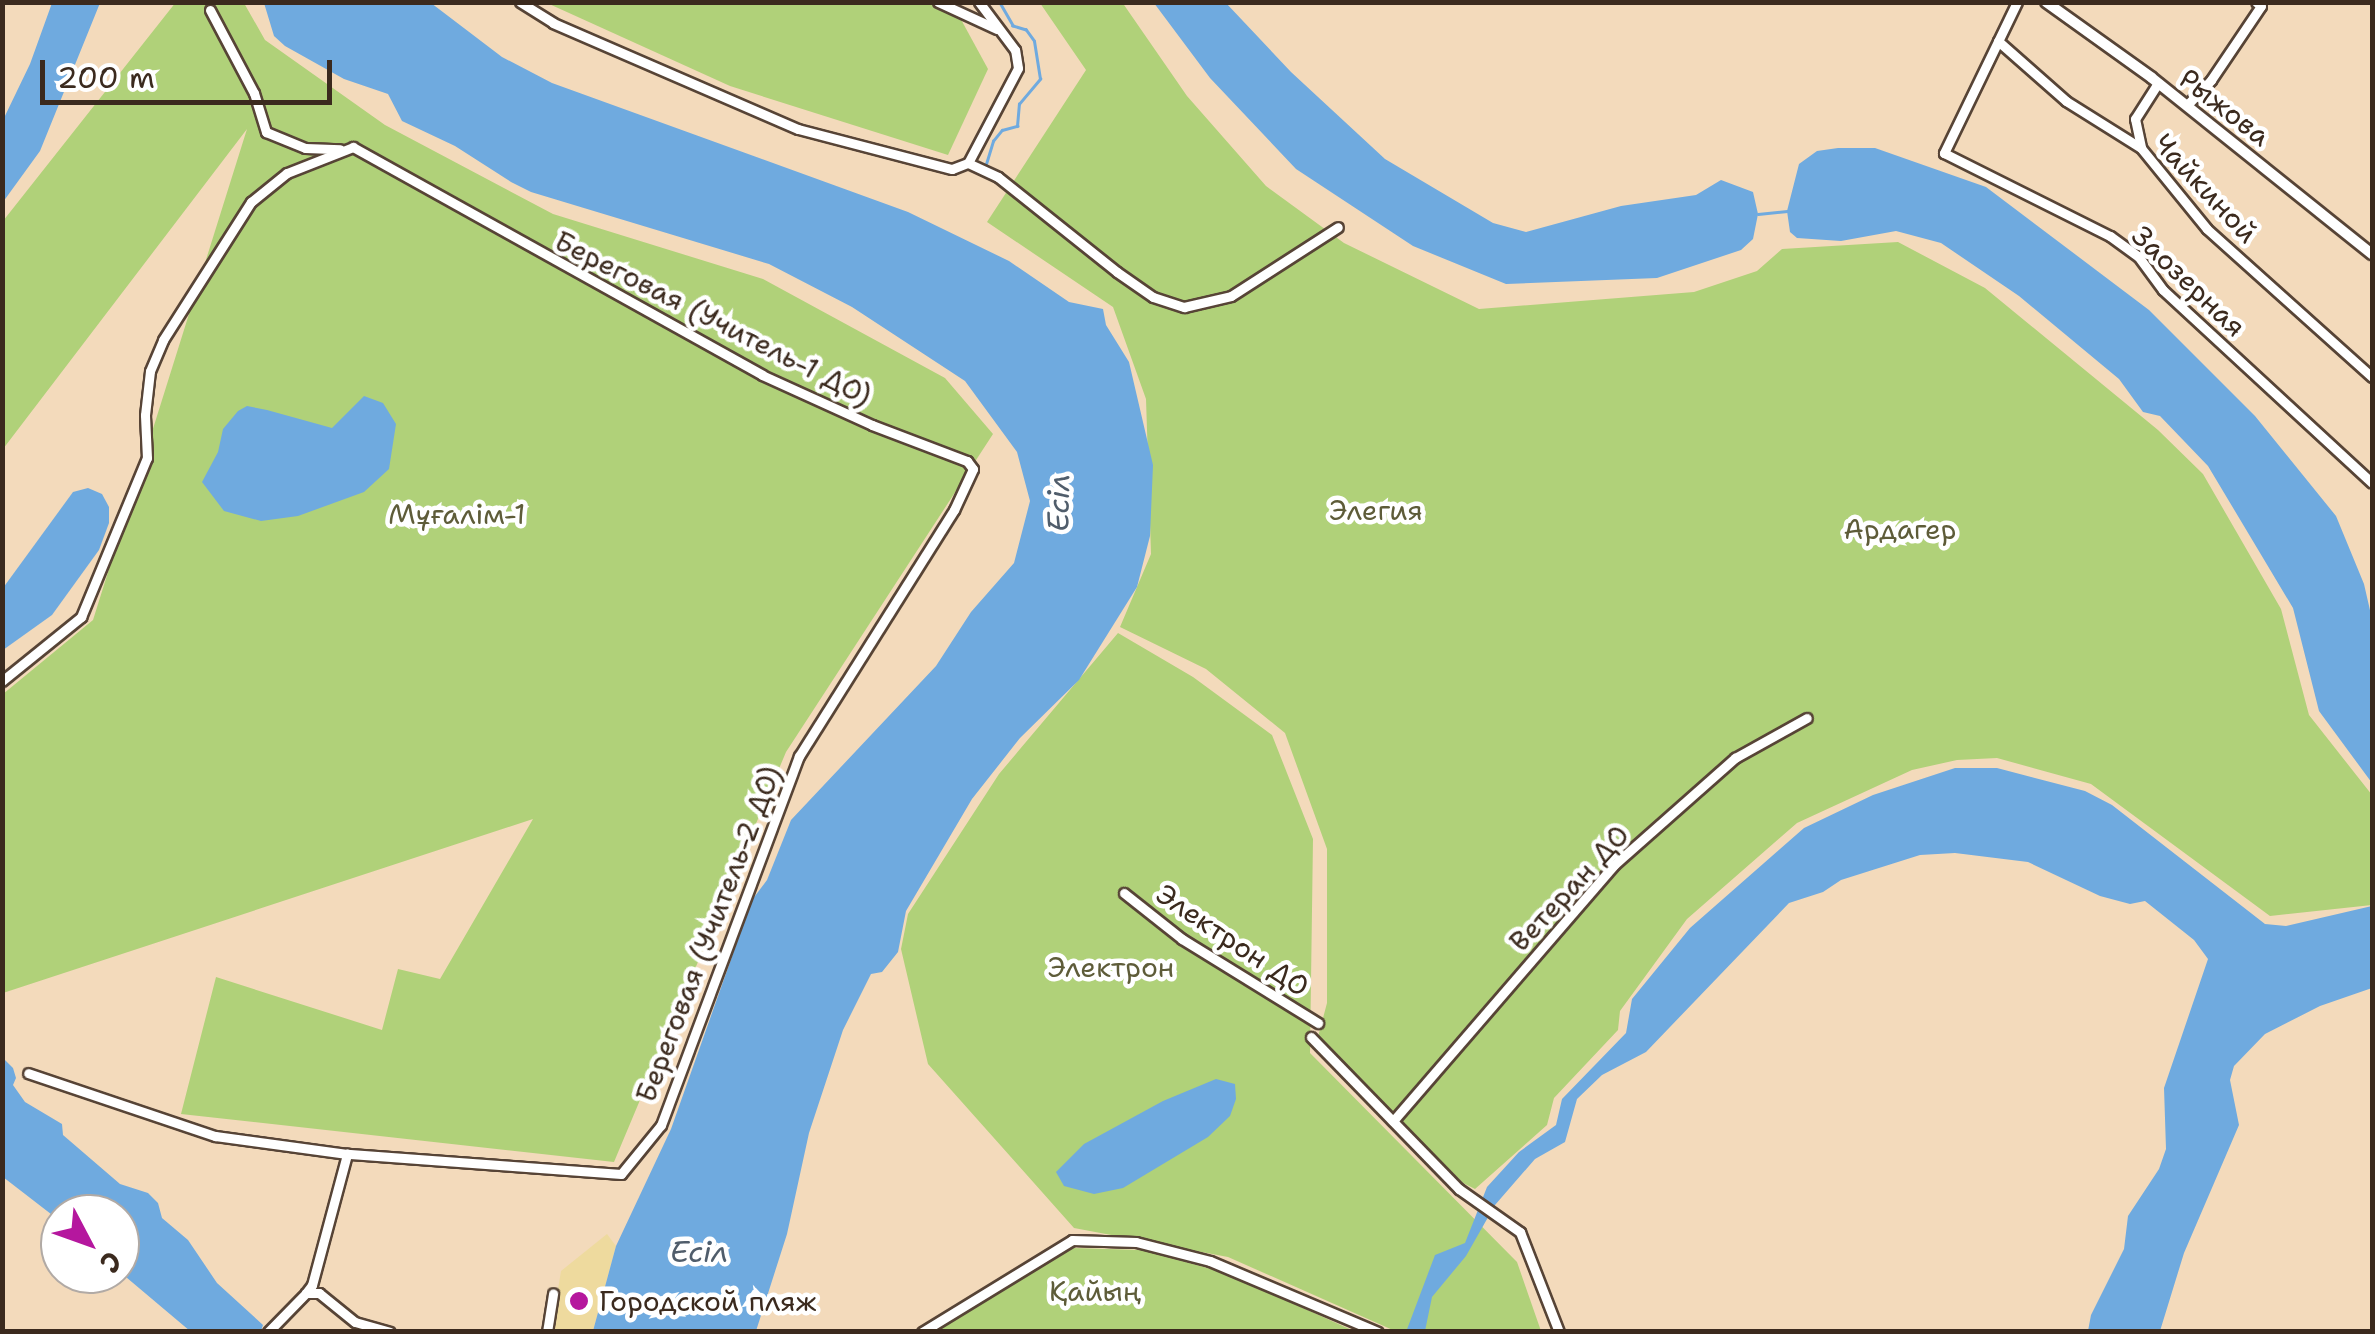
<!DOCTYPE html>
<meta charset="utf-8">
<style>
body{margin:0}
#map{position:relative;width:2375px;height:1334px;overflow:hidden;background:#f3dabb;font-family:"Shantell Sans",sans-serif}
div>[style]{position:absolute}
.green>*{inset:0;background:#b0d179}
.sand>*{inset:0;background:#eeda9e}
.water>*{inset:0;background:#6faadf}
.stream>*{height:2.5px;margin:-1.25px;padding:0 1.25px;transform-origin:1.25px;border-radius:1.25px;background:#6faadf}
.roads{filter:drop-shadow(2px 0 #574436) drop-shadow(-2px 0 #574436) drop-shadow(0 2px #574436) drop-shadow(0 -2px #574436)}
.minor>*{height:9px;margin:-4.5px;padding:0 4.5px;transform-origin:4.5px;border-radius:4.5px;background:#fff}
.tertiary>*{height:10px;margin:-5px;padding:0 5px;transform-origin:5px;border-radius:5px;background:#fff}
.dots>*{width:28px;height:28px;translate:-50% -50%;box-sizing:border-box;border:5px solid #fff;border-radius:50%}
span{translate:-50% -50%;white-space:nowrap;text-align:center;line-height:1.15;-webkit-text-stroke:9px #fff;paint-order:stroke}
.street-label{font-size:28px;color:#3b2a1e}
.park-label{font-size:28px;color:#5e5c39}
.poi-label{font-size:28px;color:#3b2a1e}
.left{translate:0 -50%;text-align:left}
.water-label{font-size:30px;color:#505d6b;font-style:italic}
.frame{position:absolute;inset:0;border:5px solid #3b2a1e;pointer-events:none}
.north{position:absolute;left:40px;top:1194px;width:100px;height:100px;box-sizing:border-box;background:#fff;border:2px solid #b1aaa5;border-radius:50%;rotate:131deg;font-size:28px;font-weight:700;line-height:40px;text-align:center;color:#3b2a1e}
.north::after{content:'';display:block;margin:auto;width:35px;height:45px;background:#b5179e;clip-path:polygon(50% 0,100% 100%,50% 72%,0 100%)}
.scale{position:absolute;left:40px;top:60px;width:292px;height:45px;box-sizing:border-box;border:5px solid #3b2a1e;border-top:0;padding-left:12px;font-size:30px;line-height:35px;white-space:nowrap;color:#3b2a1e;-webkit-text-stroke:8px #fff;paint-order:stroke}
</style>
<div id="map">
<div class="green">
<i style="clip-path:polygon(176px 2px,244px 3px,265px 40px,385px 125px,553px 214px,763px 279px,945px 378px,993px 434px,786px 752px,614px 1162px,181px 1114px,216px 977px,382px 1030px,398px 969px,440px 979px,533px 819px,3px 993px,3px 694px,93px 620px,247px 129px,3px 449px,3px 221px)"></i>
<i style="clip-path:polygon(1122px 2px,1187px 96px,1266px 186px,1344px 243px,1479px 309px,1694px 292px,1757px 271px,1782px 249px,1898px 242px,1985px 288px,2158px 430px,2203px 474px,2281px 609px,2309px 715px,2372px 795px,2372px 905px,2270px 916px,2091px 784px,1997px 758px,1957px 760px,1912px 770px,1797px 823px,1687px 919px,1620px 1011px,1618px 1030px,1554px 1098px,1547px 1125px,1475px 1189px,1463px 1183px,1318px 1037px,1327px 1003px,1327px 849px,1285px 733px,1206px 669px,1120px 627px,1151px 554px,1146px 399px,1113px 307px,987px 222px,1086px 70px,1040px 3px)"></i>
<i style="clip-path:polygon(547px 3px,952px 3px,988px 69px,948px 155px,730px 86px)"></i>
<i style="clip-path:polygon(1118px 633px,1193px 677px,1272px 735px,1313px 839px,1310px 1053px,1517px 1262px,1541px 1331px,1395px 1331px,1228px 1257px,1074px 1228px,928px 1064px,901px 949px,908px 914px,999px 774px)"></i>
<i style="clip-path:polygon(1073px 1248px,1142px 1250px,1226px 1273px,1354px 1331px,936px 1331px)"></i>
</div>
<div class="sand">
<i style="clip-path:polygon(607px 1234px,616px 1246px,593px 1331px,551px 1332px,561px 1271px)"></i>
</div>
<div class="water">
<i style="clip-path:polygon(52px 3px,100px 3px,40px 151px,3px 202px,3px 120px,30px 64px)"></i>
<i style="clip-path:polygon(264px 3px,431px 3px,502px 57px,552px 83px,908px 212px,1009px 261px,1069px 302px,1103px 309px,1106px 325px,1129px 362px,1153px 465px,1150px 536px,1137px 587px,1079px 680px,1020px 738px,972px 799px,906px 911px,898px 952px,882px 972px,871px 974px,843px 1030px,809px 1133px,787px 1234px,756px 1331px,593px 1331px,616px 1246px,671px 1129px,752px 900px,767px 880px,791px 820px,936px 666px,971px 612px,1014px 563px,1030px 501px,1017px 452px,965px 381px,852px 307px,769px 264px,531px 192px,511px 182px,455px 146px,402px 121px,388px 94px,344px 79px,285px 46px,274px 36px)"></i>
<i style="clip-path:polygon(1154px 3px,1226px 3px,1291px 72px,1385px 159px,1493px 223px,1526px 232px,1621px 206px,1696px 195px,1721px 180px,1753px 192px,1758px 214px,1753px 239px,1741px 250px,1657px 278px,1506px 284px,1413px 246px,1296px 169px,1210px 78px)"></i>
<i style="clip-path:polygon(1838px 148px,1875px 148px,1986px 187px,2149px 310px,2255px 416px,2336px 516px,2364px 584px,2372px 619px,2372px 783px,2319px 711px,2293px 608px,2208px 466px,2160px 416px,2143px 412px,2119px 379px,2019px 296px,1941px 243px,1896px 231px,1841px 241px,1797px 238px,1790px 232px,1787px 211px,1799px 164px,1817px 151px)"></i>
<i style="clip-path:polygon(364px 396px,383px 403px,396px 424px,389px 469px,364px 492px,298px 516px,261px 521px,224px 511px,202px 482px,218px 452px,223px 429px,238px 411px,247px 406px,267px 410px,332px 428px)"></i>
<i style="clip-path:polygon(88px 488px,102px 494px,109px 507px,109px 523px,99px 550px,52px 615px,3px 650px,3px 588px,73px 492px)"></i>
<i style="clip-path:polygon(1955px 768px,1997px 768px,2085px 791px,2112px 805px,2265px 924px,2286px 926px,2372px 906px,2372px 988px,2320px 1006px,2265px 1034px,2234px 1066px,2230px 1080px,2239px 1125px,2184px 1253px,2160px 1331px,2088px 1331px,2091px 1315px,2124px 1249px,2128px 1216px,2159px 1169px,2166px 1149px,2164px 1088px,2208px 959px,2194px 940px,2145px 901px,2130px 904px,2100px 896px,2028px 862px,1955px 853px,1920px 855px,1841px 880px,1823px 892px,1789px 903px,1646px 1052px,1602px 1075px,1577px 1099px,1565px 1142px,1535px 1159px,1495px 1205px,1466px 1256px,1432px 1297px,1425px 1331px,1406px 1332px,1435px 1255px,1465px 1243px,1487px 1187px,1519px 1152px,1556px 1125px,1562px 1099px,1626px 1033px,1632px 999px,1690px 928px,1804px 828px,1873px 795px)"></i>
<i style="clip-path:polygon(3px 1058px,13px 1068px,16px 1078px,13px 1085px,25px 1102px,62px 1124px,63px 1135px,120px 1184px,148px 1193px,158px 1203px,162px 1218px,188px 1240px,217px 1283px,263px 1325px,261px 1331px,190px 1331px,120px 1272px,120px 1214px,60px 1214px,60px 1221px,3px 1177px)"></i>
<i style="clip-path:polygon(1216px 1079px,1235px 1084px,1236px 1099px,1230px 1116px,1208px 1137px,1123px 1188px,1094px 1194px,1064px 1186px,1056px 1172px,1084px 1144px,1163px 1101px)"></i>
</div>
<div class="stream">
<i style="left:986px;top:164px;width:24px;rotate:-73deg"></i>
<i style="left:993px;top:141px;width:14px;rotate:-51deg"></i>
<i style="left:1002px;top:130px;width:16px;rotate:-15deg"></i>
<i style="left:1017px;top:126px;width:22px;rotate:-85deg"></i>
<i style="left:1019px;top:104px;width:33px;rotate:-50deg"></i>
<i style="left:1040px;top:79px;width:38px;rotate:-99deg"></i>
<i style="left:1034px;top:41px;width:14px;rotate:-126deg"></i>
<i style="left:1026px;top:30px;width:14px;rotate:-163deg"></i>
<i style="left:1013px;top:26px;width:28px;rotate:-120deg"></i>
<i style="left:1758px;top:214px;width:29px;rotate:-6deg"></i>
</div>
<div class="roads">
<div class="minor">
<i style="left:520px;top:2px;width:39px;rotate:32deg"></i>
<i style="left:553px;top:23px;width:267px;rotate:23.4deg"></i>
<i style="left:798px;top:129px;width:159px;rotate:14.6deg"></i>
<i style="left:952px;top:169px;width:17px;rotate:-21deg"></i>
<i style="left:968px;top:163px;width:33px;rotate:25deg"></i>
<i style="left:998px;top:177px;width:152px;rotate:38.6deg"></i>
<i style="left:1117px;top:272px;width:44px;rotate:34.8deg"></i>
<i style="left:1153px;top:297px;width:33px;rotate:18deg"></i>
<i style="left:1184px;top:307px;width:48px;rotate:-13.2deg"></i>
<i style="left:1231px;top:296px;width:127px;rotate:-32.8deg"></i>
<i style="left:938px;top:2px;width:65px;rotate:24.6deg"></i>
<i style="left:2017px;top:2px;width:168px;rotate:115.8deg"></i>
<i style="left:1944px;top:153px;width:186px;rotate:26.6deg"></i>
<i style="left:2110px;top:236px;width:34px;rotate:36deg"></i>
<i style="left:2138px;top:256px;width:42px;rotate:53.7deg"></i>
<i style="left:2163px;top:290px;width:284px;rotate:42.7deg"></i>
<i style="left:210px;top:10px;width:94px;rotate:62.1deg"></i>
<i style="left:254px;top:93px;width:41px;rotate:72.9deg"></i>
<i style="left:266px;top:132px;width:42px;rotate:22.3deg"></i>
<i style="left:305px;top:148px;width:35px;rotate:2deg"></i>
<i style="left:1998px;top:41px;width:91px;rotate:41.4deg"></i>
<i style="left:2066px;top:101px;width:89px;rotate:32.1deg"></i>
<i style="left:2141px;top:148px;width:104px;rotate:50.8deg"></i>
<i style="left:2207px;top:229px;width:222px;rotate:41.9deg"></i>
<i style="left:2187px;top:105px;width:35px;rotate:-46deg"></i>
<i style="left:2211px;top:80px;width:89px;rotate:-56deg"></i>
<i style="left:2261px;top:6px;width:6px;rotate:-141deg"></i>
<i style="left:2141px;top:147px;width:29px;rotate:-102deg"></i>
<i style="left:2135px;top:119px;width:43px;rotate:-57.4deg"></i>
<i style="left:968px;top:163px;width:107px;rotate:-62.2deg"></i>
<i style="left:1018px;top:68px;width:18px;rotate:-99deg"></i>
<i style="left:1015px;top:50px;width:60px;rotate:-126.9deg"></i>
<i style="left:2px;top:681px;width:102px;rotate:-39deg"></i>
<i style="left:81px;top:617px;width:172px;rotate:-67.5deg"></i>
<i style="left:147px;top:458px;width:43px;rotate:-92.7deg"></i>
<i style="left:145px;top:415px;width:44px;rotate:-83.5deg"></i>
<i style="left:150px;top:371px;width:34px;rotate:-67deg"></i>
<i style="left:163px;top:340px;width:164px;rotate:-57.5deg"></i>
<i style="left:251px;top:202px;width:46px;rotate:-38.9deg"></i>
<i style="left:287px;top:173px;width:71px;rotate:-21.5deg"></i>
<i style="left:353px;top:147px;width:468px;rotate:29.1deg"></i>
<i style="left:762px;top:375px;width:121px;rotate:24.4deg"></i>
<i style="left:872px;top:425px;width:102px;rotate:20.8deg"></i>
<i style="left:967px;top:461px;width:10px;rotate:53deg"></i>
<i style="left:973px;top:469px;width:45px;rotate:114.9deg"></i>
<i style="left:954px;top:510px;width:291px;rotate:122.2deg"></i>
<i style="left:799px;top:756px;width:394px;rotate:110.5deg"></i>
<i style="left:661px;top:1125px;width:63px;rotate:129.2deg"></i>
<i style="left:621px;top:1174px;width:275px;rotate:-175.8deg"></i>
<i style="left:347px;top:1154px;width:133px;rotate:-172.2deg"></i>
<i style="left:215px;top:1136px;width:197px;rotate:-161.4deg"></i>
<i style="left:1124px;top:893px;width:74px;rotate:38.4deg"></i>
<i style="left:1182px;top:939px;width:160px;rotate:31.7deg"></i>
<i style="left:1311px;top:1037px;width:212px;rotate:45.8deg"></i>
<i style="left:1459px;top:1189px;width:75px;rotate:35.2deg"></i>
<i style="left:1520px;top:1232px;width:107px;rotate:68.7deg"></i>
<i style="left:1393px;top:1121px;width:338px;rotate:-49.2deg"></i>
<i style="left:1614px;top:865px;width:162px;rotate:-41.5deg"></i>
<i style="left:1735px;top:758px;width:82px;rotate:-29.1deg"></i>
<i style="left:306px;top:1293px;width:10px;rotate:-53deg"></i>
<i style="left:312px;top:1285px;width:136px;rotate:-75deg"></i>
<i style="left:268px;top:1332px;width:54px;rotate:-45.7deg"></i>
<i style="left:306px;top:1293px;width:13px"></i>
<i style="left:319px;top:1293px;width:46px;rotate:38.9deg"></i>
<i style="left:355px;top:1322px;width:36px;rotate:16deg"></i>
<i style="left:547px;top:1332px;width:39px;rotate:-81deg"></i>
<i style="left:922px;top:1332px;width:176px;rotate:-31.5deg"></i>
<i style="left:1072px;top:1240px;width:64px;rotate:1.8deg"></i>
<i style="left:1136px;top:1242px;width:76px;rotate:14.4deg"></i>
<i style="left:1210px;top:1261px;width:182px;rotate:22.9deg"></i>
</div>
<div class="tertiary">
<i style="left:2046px;top:2px;width:130px;rotate:35.6deg"></i>
<i style="left:2152px;top:78px;width:282px;rotate:38.7deg"></i>
</div>
</div>
<div class="dots">
<i style="left:579px;top:1301px;background:#b5179e"></i>
</div>
<div class="street-label">
<span style="left:2225px;top:107px;rotate:38deg">Рыжова</span>
<span style="left:2206px;top:188px;rotate:47deg">Чайкиной</span>
<span style="left:2189px;top:281px;rotate:44deg">Заозерная</span>
<span style="left:713px;top:318px;rotate:27deg">Береговая (Учитель-1 ДО)</span>
<span style="left:1569px;top:888px;rotate:-47deg">Ветеран ДО</span>
<span style="left:708px;top:934px;rotate:-69deg">Береговая (Учитель-2 ДО)</span>
<span style="left:1233px;top:940px;rotate:34deg">Электрон ДО</span>
</div>
<div class="park-label">
<span style="left:1376px;top:510px">Элегия</span>
<span style="left:457px;top:514px">Мұғалім-1</span>
<span style="left:1900px;top:529px">Ардагер</span>
<span style="left:1111px;top:967px">Электрон</span>
<span style="left:1095px;top:1291px">Қайың</span>
</div>
<div class="poi-label">
<span class="left" style="left:599px;top:1301px">Городской пляж</span>
</div>
<div class="water-label">
<span style="left:1059px;top:503px;rotate:-89deg">Есіл</span>
<span style="left:699px;top:1252px">Есіл</span>
</div>
<div class="frame"></div>
<div class="north">С</div>
<div class="scale">200 m</div>
</div>
